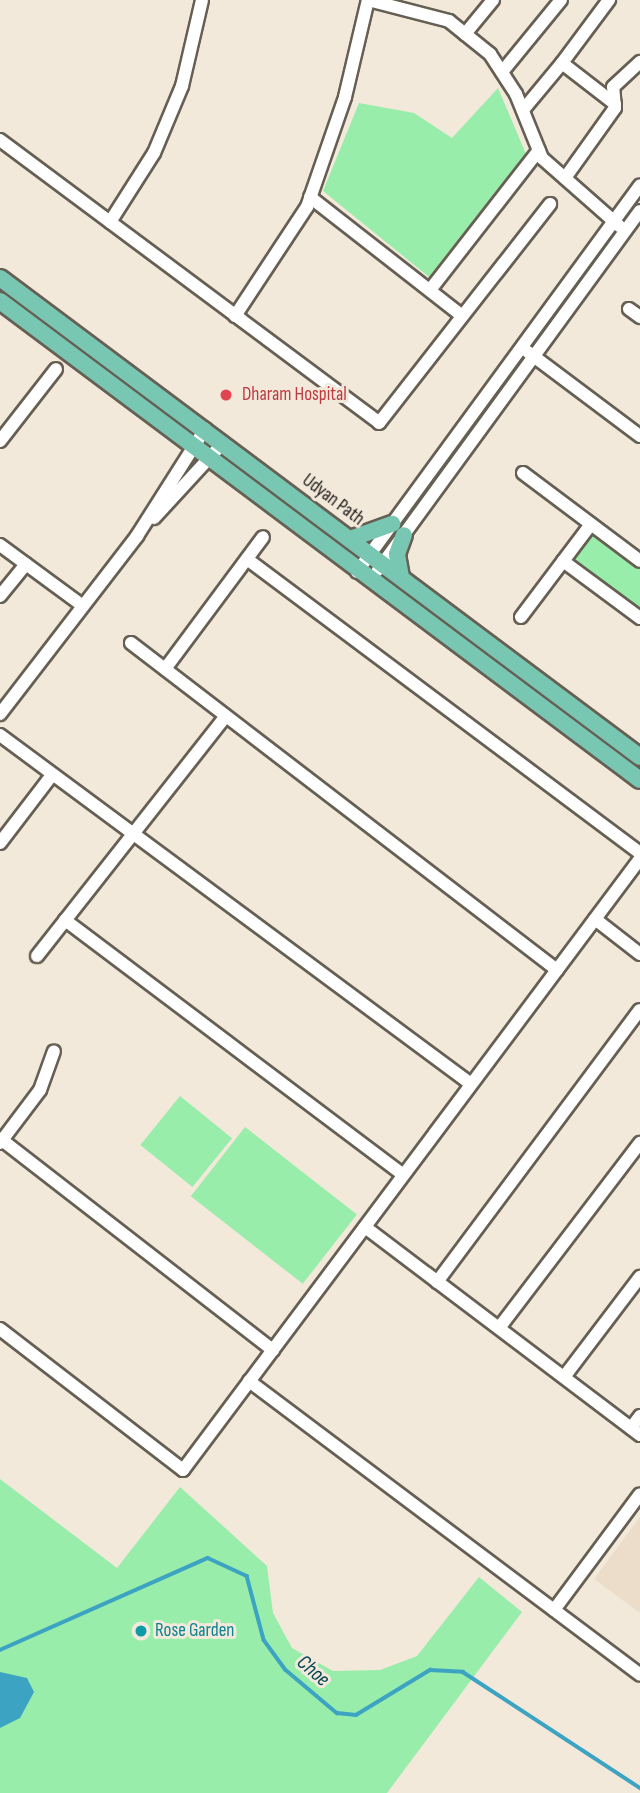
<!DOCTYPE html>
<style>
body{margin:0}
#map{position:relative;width:640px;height:1793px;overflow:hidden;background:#f2e9db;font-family:"Sofia Sans Condensed",sans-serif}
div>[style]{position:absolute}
.built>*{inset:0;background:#ebddc9}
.green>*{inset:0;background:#99edaa;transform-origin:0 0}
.water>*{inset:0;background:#3ca3c2}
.stream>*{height:3.5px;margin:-1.75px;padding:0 1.75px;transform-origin:1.75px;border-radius:1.75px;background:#3ca3c2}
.roads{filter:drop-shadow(2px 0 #665f53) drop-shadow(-2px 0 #665f53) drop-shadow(0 2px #665f53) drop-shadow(0 -2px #665f53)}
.minor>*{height:12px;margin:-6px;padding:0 6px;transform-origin:6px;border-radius:6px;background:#fff}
.major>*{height:16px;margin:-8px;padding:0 8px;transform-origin:8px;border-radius:8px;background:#78c7b2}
.dots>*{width:19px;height:19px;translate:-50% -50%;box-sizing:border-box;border:4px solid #f2e9db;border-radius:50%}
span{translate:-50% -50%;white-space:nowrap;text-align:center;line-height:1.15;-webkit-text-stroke:6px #f2e9db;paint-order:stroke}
.health-label{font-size:19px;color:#be3a42}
.left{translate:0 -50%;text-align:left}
.street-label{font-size:19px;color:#24201b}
.culture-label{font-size:19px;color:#0d838f}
.water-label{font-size:21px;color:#054454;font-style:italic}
</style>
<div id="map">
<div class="built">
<i style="clip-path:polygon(640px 1517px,640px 1613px,594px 1579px)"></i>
</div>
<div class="green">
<i style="clip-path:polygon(498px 88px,526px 154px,429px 277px,323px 191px,359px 103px,414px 113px,452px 138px)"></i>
<i style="clip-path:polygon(593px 533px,640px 567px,640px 609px,573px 560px)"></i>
<i style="left:180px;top:1096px;width:67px;height:63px;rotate:39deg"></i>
<i style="left:245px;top:1127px;width:142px;height:88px;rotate:38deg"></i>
<i style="clip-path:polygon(0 1479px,117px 1568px,180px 1487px,267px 1566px,273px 1613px,292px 1648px,333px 1671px,380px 1670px,417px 1656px,479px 1577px,522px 1612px,387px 1793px,0 1793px)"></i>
</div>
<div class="water">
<i style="clip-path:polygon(0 1672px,27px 1678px,34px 1692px,20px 1718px,0 1728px)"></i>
</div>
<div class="stream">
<i style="left:0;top:1650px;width:227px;rotate:-23.9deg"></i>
<i style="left:208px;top:1558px;width:43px;rotate:24.8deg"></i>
<i style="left:247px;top:1576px;width:66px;rotate:75.1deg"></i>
<i style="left:264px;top:1640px;width:37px;rotate:54deg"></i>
<i style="left:286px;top:1670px;width:67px;rotate:40.1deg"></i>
<i style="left:337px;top:1713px;width:19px;rotate:6deg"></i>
<i style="left:356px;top:1715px;width:87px;rotate:-31.3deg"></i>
<i style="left:430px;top:1670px;width:33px;rotate:3deg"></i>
<i style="left:463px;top:1672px;width:212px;rotate:33.2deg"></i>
</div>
<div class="roads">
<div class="minor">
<i style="left:368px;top:0;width:84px;rotate:14.5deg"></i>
<i style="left:449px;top:21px;width:53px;rotate:38.8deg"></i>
<i style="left:490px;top:54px;width:48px;rotate:57deg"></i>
<i style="left:516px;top:94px;width:69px;rotate:67.9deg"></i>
<i style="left:542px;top:158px;width:103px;rotate:41.4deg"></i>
<i style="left:465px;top:34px;width:44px;rotate:-50.5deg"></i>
<i style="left:562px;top:63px;width:79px;rotate:-53.3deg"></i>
<i style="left:502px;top:72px;width:93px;rotate:-50.7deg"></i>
<i style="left:523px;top:110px;width:61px;rotate:-50.3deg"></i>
<i style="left:562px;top:63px;width:67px;rotate:37.7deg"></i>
<i style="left:0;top:140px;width:473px;rotate:36.7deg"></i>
<i style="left:379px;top:423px;width:278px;rotate:-52deg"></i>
<i style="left:565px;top:178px;width:86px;rotate:-54.5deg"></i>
<i style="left:615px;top:108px;width:21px;rotate:-95deg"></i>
<i style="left:613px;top:87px;width:37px;rotate:-43deg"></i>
<i style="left:310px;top:197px;width:192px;rotate:38deg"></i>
<i style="left:110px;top:222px;width:82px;rotate:-57.5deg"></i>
<i style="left:154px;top:153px;width:73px;rotate:-67.3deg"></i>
<i style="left:182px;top:86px;width:88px;rotate:-76.9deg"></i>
<i style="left:430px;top:290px;width:177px;rotate:-52.1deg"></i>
<i style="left:629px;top:309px;width:14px;rotate:36deg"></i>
<i style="left:235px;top:316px;width:131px;rotate:-56.6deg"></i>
<i style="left:307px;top:207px;width:116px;rotate:-70.9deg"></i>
<i style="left:345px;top:97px;width:100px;rotate:-76.7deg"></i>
<i style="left:528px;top:352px;width:140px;rotate:36.9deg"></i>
<i style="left:0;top:441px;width:91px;rotate:-52.1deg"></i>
<i style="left:523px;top:473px;width:146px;rotate:36.9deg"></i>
<i style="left:154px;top:518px;width:102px;rotate:-47.4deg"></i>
<i style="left:0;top:545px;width:103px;rotate:36.3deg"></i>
<i style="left:247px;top:559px;width:491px;rotate:36.8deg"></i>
<i style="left:563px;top:561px;width:96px;rotate:36.5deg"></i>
<i style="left:378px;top:570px;width:444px;rotate:-53.9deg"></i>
<i style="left:357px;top:572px;width:479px;rotate:-53.8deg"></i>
<i style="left:0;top:596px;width:41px;rotate:-50.9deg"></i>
<i style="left:521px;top:617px;width:116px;rotate:-53deg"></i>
<i style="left:131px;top:643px;width:537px;rotate:37.51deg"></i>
<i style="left:165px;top:669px;width:164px;rotate:-53.4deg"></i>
<i style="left:0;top:714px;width:225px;rotate:-52.4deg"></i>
<i style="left:137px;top:536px;width:127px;rotate:-57.6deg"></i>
<i style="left:0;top:735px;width:586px;rotate:36.54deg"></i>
<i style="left:0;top:843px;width:86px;rotate:-52.6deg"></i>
<i style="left:595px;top:919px;width:57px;rotate:37.9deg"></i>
<i style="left:65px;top:920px;width:423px;rotate:37deg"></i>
<i style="left:37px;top:956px;width:305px;rotate:-51.8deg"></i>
<i style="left:2px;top:1140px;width:343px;rotate:37.8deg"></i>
<i style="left:0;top:1143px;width:66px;rotate:-53deg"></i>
<i style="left:40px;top:1090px;width:41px;rotate:-70.3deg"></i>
<i style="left:365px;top:1227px;width:345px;rotate:37.1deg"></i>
<i style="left:437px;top:1282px;width:339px;rotate:-53.3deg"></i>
<i style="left:499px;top:1328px;width:233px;rotate:-52.7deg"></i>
<i style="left:0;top:1329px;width:231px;rotate:37.6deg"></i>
<i style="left:183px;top:1470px;width:763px;rotate:-53.21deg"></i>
<i style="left:564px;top:1377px;width:126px;rotate:-52.8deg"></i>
<i style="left:249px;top:1381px;width:489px;rotate:36.9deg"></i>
<i style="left:631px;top:1428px;width:15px;rotate:-53deg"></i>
<i style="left:554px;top:1610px;width:144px;rotate:-53.4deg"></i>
</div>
<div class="major">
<i style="left:0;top:278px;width:799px;rotate:36.81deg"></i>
<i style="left:0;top:301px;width:799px;rotate:36.81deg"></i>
<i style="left:350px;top:539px;width:45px;rotate:-19.7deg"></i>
<i style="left:401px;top:577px;width:23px;rotate:-100deg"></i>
<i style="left:397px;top:554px;width:20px;rotate:-70deg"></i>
</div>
</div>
<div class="dots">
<i style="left:226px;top:395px;background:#e0444e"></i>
<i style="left:141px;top:1631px;background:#0f9aa8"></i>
</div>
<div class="health-label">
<span class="left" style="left:242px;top:395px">Dharam Hospital</span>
</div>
<div class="street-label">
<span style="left:333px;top:500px;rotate:37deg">Udyan Path</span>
</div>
<div class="culture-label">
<span class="left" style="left:155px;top:1631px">Rose Garden</span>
</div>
<div class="water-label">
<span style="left:313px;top:1671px;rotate:41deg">Choe</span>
</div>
</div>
